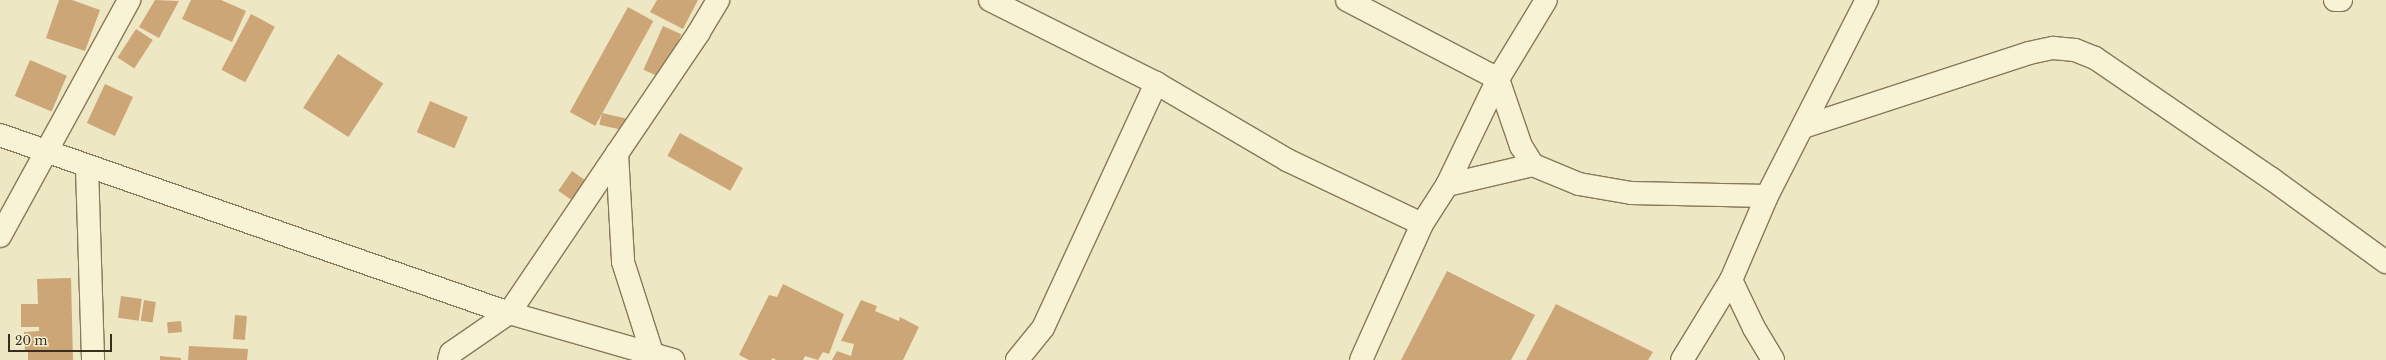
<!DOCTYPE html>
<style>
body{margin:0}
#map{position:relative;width:2386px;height:360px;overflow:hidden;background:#eee7c3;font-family:"Libre Baskerville",serif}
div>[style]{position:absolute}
.building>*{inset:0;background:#cda678;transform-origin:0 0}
.roads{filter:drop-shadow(1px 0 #897859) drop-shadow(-1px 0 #897859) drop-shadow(0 1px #897859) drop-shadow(0 -1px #897859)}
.street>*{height:22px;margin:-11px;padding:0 11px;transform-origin:11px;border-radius:11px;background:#f9f3d6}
span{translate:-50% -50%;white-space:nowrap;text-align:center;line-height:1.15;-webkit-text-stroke:3.5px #f6f0d3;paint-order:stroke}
.scale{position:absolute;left:8px;top:334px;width:104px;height:18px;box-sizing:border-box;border:2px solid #392e1e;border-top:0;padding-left:5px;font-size:12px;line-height:14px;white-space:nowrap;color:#392e1e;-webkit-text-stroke:3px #f6f0d3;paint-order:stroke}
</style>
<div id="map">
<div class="building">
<i style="clip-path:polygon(59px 0,72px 0,100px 10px,85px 51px,46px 38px)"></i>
<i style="clip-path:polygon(155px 0,179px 1px,159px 38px,139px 27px)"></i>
<i style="clip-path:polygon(191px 0,221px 0,246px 11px,232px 42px,182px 19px)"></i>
<i style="clip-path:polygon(657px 0,698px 0,683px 29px,650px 12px)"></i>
<i style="left:628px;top:7px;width:29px;height:120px;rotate:29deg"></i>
<i style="left:251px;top:14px;width:27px;height:63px;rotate:28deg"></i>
<i style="left:663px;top:26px;width:20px;height:48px;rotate:24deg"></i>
<i style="left:136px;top:29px;width:20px;height:34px;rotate:33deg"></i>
<i style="left:338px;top:54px;width:54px;height:64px;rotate:33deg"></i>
<i style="left:30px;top:60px;width:40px;height:39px;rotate:23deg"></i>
<i style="left:105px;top:84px;width:31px;height:43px;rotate:25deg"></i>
<i style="left:430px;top:101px;width:41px;height:34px;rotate:23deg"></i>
<i style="left:602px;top:113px;width:27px;height:12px;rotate:13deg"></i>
<i style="left:680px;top:133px;width:72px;height:26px;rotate:29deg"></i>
<i style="left:572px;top:171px;width:21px;height:24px;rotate:35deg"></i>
<i style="clip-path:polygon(1447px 271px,1535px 315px,1511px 360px,1401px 360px)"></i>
<i style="clip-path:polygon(71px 278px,73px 360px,28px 360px,28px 352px,25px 352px,24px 332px,39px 331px,39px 327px,21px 327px,21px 304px,38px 304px,37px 279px)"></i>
<i style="clip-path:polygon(783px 284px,844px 314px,829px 354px,823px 352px,818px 360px,805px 356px,803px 360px,776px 360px,773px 358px,771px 360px,749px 360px,739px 355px,769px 295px,777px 297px)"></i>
<i style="left:121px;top:296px;width:21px;height:22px;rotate:8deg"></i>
<i style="left:144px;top:300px;width:12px;height:21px;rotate:9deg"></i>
<i style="clip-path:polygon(861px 300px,877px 306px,875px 311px,899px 321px,900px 317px,919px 327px,903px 360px,832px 360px,837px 351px,851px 356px,854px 344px,841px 341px)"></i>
<i style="clip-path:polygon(1556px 304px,1653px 352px,1648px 360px,1526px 360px)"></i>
<i style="left:235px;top:315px;width:12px;height:24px;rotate:5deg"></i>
<i style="left:181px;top:321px;width:11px;height:14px;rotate:85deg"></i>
<i style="clip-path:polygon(189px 346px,248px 349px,247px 360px,188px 360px)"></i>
<i style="clip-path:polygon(160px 356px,181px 358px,181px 360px,160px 360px)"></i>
</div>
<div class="roads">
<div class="street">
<i style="left:990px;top:0;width:186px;rotate:26.6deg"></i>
<i style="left:1156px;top:83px;width:152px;rotate:30.4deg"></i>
<i style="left:1287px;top:160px;width:149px;rotate:25.4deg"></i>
<i style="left:1347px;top:0;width:170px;rotate:27.6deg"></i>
<i style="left:1498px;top:79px;width:71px;rotate:71.1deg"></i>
<i style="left:1521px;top:146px;width:22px;rotate:58deg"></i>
<i style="left:1533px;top:165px;width:50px;rotate:22.4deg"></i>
<i style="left:1579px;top:184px;width:53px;rotate:9.8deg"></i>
<i style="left:1631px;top:193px;width:136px;rotate:1.3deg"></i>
<i style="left:2335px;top:0;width:6px"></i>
<i style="left:1803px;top:127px;width:238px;rotate:-18.1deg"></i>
<i style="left:2029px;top:53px;width:25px;rotate:-12deg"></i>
<i style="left:2053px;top:48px;width:22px;rotate:5deg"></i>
<i style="left:2075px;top:50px;width:22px;rotate:22deg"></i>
<i style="left:2095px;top:58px;width:214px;rotate:34.4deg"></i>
<i style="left:2272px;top:179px;width:141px;rotate:36.1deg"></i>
<i style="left:0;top:135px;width:539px;rotate:19.28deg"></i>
<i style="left:509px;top:313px;width:171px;rotate:16deg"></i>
<i style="left:617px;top:153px;width:109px;rotate:86.8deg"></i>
<i style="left:623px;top:262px;width:96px;rotate:72.3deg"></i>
<i style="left:652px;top:353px;width:7px;rotate:106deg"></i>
<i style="left:87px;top:167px;width:193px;rotate:88.2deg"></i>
<i style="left:1447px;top:185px;width:88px;rotate:-13.1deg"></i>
<i style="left:0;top:236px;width:269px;rotate:-61.3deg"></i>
<i style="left:1731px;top:280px;width:53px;rotate:64.4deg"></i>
<i style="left:1754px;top:328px;width:37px;rotate:59deg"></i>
<i style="left:449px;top:360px;width:7px;rotate:-74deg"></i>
<i style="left:451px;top:353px;width:70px;rotate:-34.6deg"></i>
<i style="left:509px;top:313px;width:339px;rotate:-55.9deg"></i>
<i style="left:699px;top:32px;width:37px;rotate:-59deg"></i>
<i style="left:1017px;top:360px;width:41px;rotate:-50.9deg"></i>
<i style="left:1043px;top:328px;width:270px;rotate:-65.2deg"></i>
<i style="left:1361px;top:360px;width:149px;rotate:-65.8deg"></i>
<i style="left:1422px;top:224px;width:46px;rotate:-57.3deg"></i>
<i style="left:1447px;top:185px;width:118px;rotate:-64.3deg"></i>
<i style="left:1498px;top:79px;width:92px;rotate:-58.7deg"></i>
<i style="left:1682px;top:360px;width:94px;rotate:-58.5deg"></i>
<i style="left:1731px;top:280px;width:91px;rotate:-66.8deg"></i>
<i style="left:1767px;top:196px;width:220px;rotate:-63deg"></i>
</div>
</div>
<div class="scale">20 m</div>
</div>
